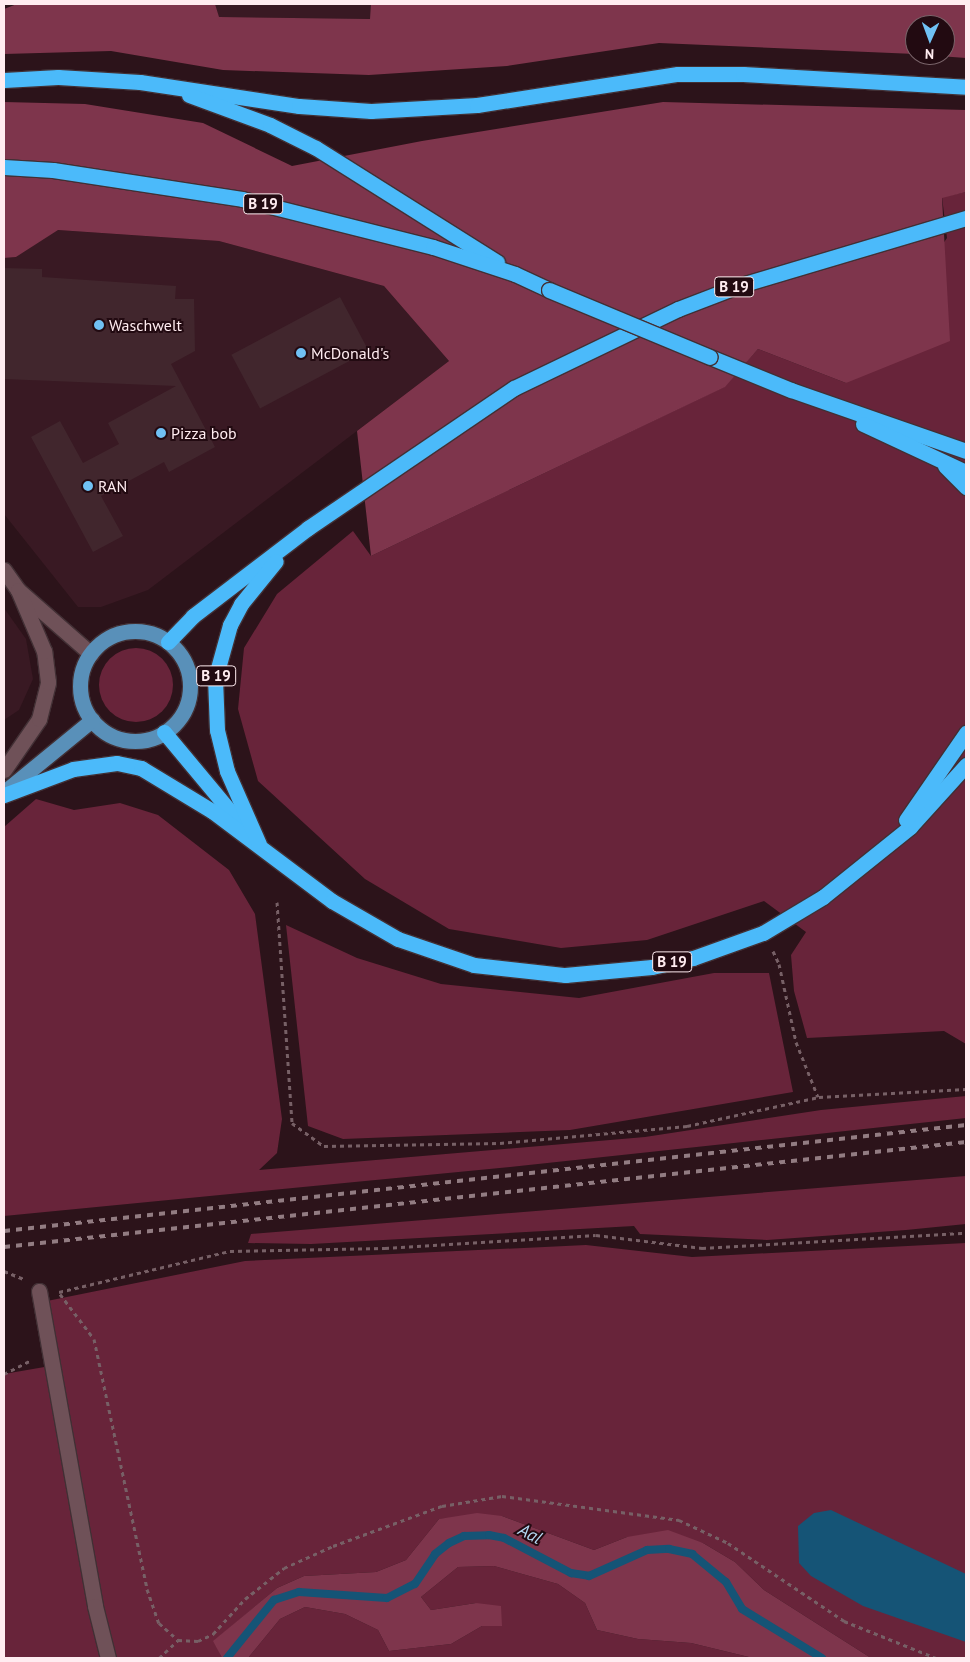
<!DOCTYPE html>
<style>
body{margin:0}
#map{position:relative;width:970px;height:1662px;overflow:hidden;background:#2c131a;font-family:"PT Sans",sans-serif}
div>[style]{position:absolute}
.built>*{inset:0;background:#391923}
.green>*{inset:0;background:#68243a}
.round{border-radius:50%}
.forest>*{inset:0;background:#7e354c}
.water>*{inset:0;background:#155476}
.stream>*{height:8px;margin:-4px;padding:0 4px;transform-origin:4px;border-radius:4px;background:#155476}
.building>*{inset:0;background:#41262d;transform-origin:0 0}
.path>*{height:3px;margin-top:-1.5px;transform-origin:0;background:repeating-linear-gradient(90deg,#776066 0 4px,transparent 0 8px)}
.roads{filter:drop-shadow(1px 0 #423035) drop-shadow(-1px 0 #423035) drop-shadow(0 1px #423035) drop-shadow(0 -1px #423035)}
.minor>*{height:15px;margin:-7.5px;padding:0 7.5px;transform-origin:7.5px;border-radius:7.5px;background:#6f5158}
.major>*{height:15px;margin:-7.5px;padding:0 7.5px;transform-origin:7.5px;border-radius:7.5px;background:#5990b9}
.major>.ring{margin:-7.5px;padding:0;box-sizing:content-box;background:none;border:15px solid #5990b9;border-radius:50%}
.highway>*{height:15px;margin:-7.5px;padding:0 7.5px;transform-origin:7.5px;border-radius:7.5px;background:#4bbafa}
.rail>*{height:4px;margin-top:-2px;transform-origin:0;background:repeating-linear-gradient(90deg,#927c82 0 6px,transparent 0 12px)}
.bridges{filter:drop-shadow(1px 0 #423035) drop-shadow(-1px 0 #423035) drop-shadow(0 1px #423035) drop-shadow(0 -1px #423035)}
.highway-bridge>*{height:15px;margin:-7.5px;padding:0 7.5px;transform-origin:7.5px;border-radius:7.5px;background:#4bbafa}
.dots>*{width:14px;height:14px;translate:-50% -50%;box-sizing:border-box;border:2px solid #220a11;border-radius:50%}
span{translate:-50% -50%;white-space:nowrap;text-align:center;line-height:1.15;-webkit-text-stroke:4px #220a11;paint-order:stroke}
.shield-label span{padding:1px 4px;background:#220a11;border:1px solid;border-radius:4px;-webkit-text-stroke-width:0}
.shield-label{font-size:15px;color:#ffecf0;font-weight:700}
.poi-label{font-size:16px;color:#ffecf0}
.left{translate:0 -50%;text-align:left}
.water-label{font-size:18px;color:#b5daf4;font-style:italic}
.frame{position:absolute;inset:0;border:5px solid #ffecf0;pointer-events:none}
.north{position:absolute;left:905px;top:15px;width:50px;height:50px;box-sizing:border-box;background:#220a11;border:1px solid #7a646a;border-radius:50%;rotate:182deg;font-size:14px;font-weight:700;line-height:20px;text-align:center;color:#ffecf0}
.north::after{content:'';display:block;margin:auto;width:18px;height:22px;background:#70c1f4;clip-path:polygon(50% 0,100% 100%,50% 72%,0 100%)}
</style>
<div id="map">
<div class="built">
<i style="clip-path:polygon(215px 4px,371px 4px,371px 19px,218px 17px)"></i>
<i style="clip-path:polygon(57px 230px,219px 241px,384px 286px,449px 361px,148px 590px,101px 607px,78px 607px,4px 514px,4px 258px,16px 257px)"></i>
<i style="clip-path:polygon(4px 608px,26px 639px,33px 679px,19px 710px,4px 720px)"></i>
</div>
<div class="green">
<i style="clip-path:polygon(966px 192px,966px 1044px,944px 1031px,807px 1038px,794px 991px,791px 955px,806px 932px,764px 901px,647px 940px,561px 948px,449px 929px,365px 879px,258px 781px,238px 709px,244px 648px,277px 594px,353px 531px,371px 556px,724px 387px,758px 349px,846px 383px,947px 238px,942px 197px)"></i>
<i class="round" style="left:99px;top:648px;width:74px;height:74px"></i>
<i style="clip-path:polygon(36px 799px,74px 810px,120px 803px,158px 815px,229px 870px,255px 914px,282px 1119px,277px 1153px,259px 1170px,645px 1137px,821px 1110px,966px 1096px,966px 1118px,510px 1167px,4px 1216px,4px 827px)"></i>
<i style="clip-path:polygon(286px 925px,357px 958px,441px 984px,579px 998px,714px 973px,769px 973px,793px 1092px,570px 1130px,343px 1139px,308px 1126px)"></i>
<i style="clip-path:polygon(966px 1176px,966px 1224px,906px 1230px,767px 1240px,640px 1234px,634px 1226px,311px 1244px,248px 1243px,251px 1234px)"></i>
<i style="clip-path:polygon(966px 1243px,966px 1658px,871px 1658px,764px 1590px,735px 1562px,703px 1543px,627px 1537px,594px 1550px,502px 1516px,439px 1519px,406px 1560px,376px 1572px,304px 1576px,277px 1588px,214px 1641px,222px 1658px,4px 1658px,4px 1374px,56px 1365px,47px 1301px,245px 1261px,586px 1245px,692px 1257px)"></i>
<i style="clip-path:polygon(494px 1566px,558px 1584px,585px 1603px,597px 1630px,638px 1639px,691px 1643px,753px 1658px,248px 1658px,280px 1619px,305px 1607px,345px 1614px,378px 1630px,389px 1651px,451px 1644px,482px 1626px,501px 1626px,476px 1603px,431px 1610px,421px 1597px,458px 1567px)"></i>
</div>
<div class="forest">
<i style="clip-path:polygon(17px 4px,215px 4px,219px 17px,370px 19px,371px 4px,966px 4px,966px 58px,925px 55px,945px 55px,945px 25px,915px 25px,915px 54px,659px 43px,507px 66px,369px 75px,223px 70px,111px 51px,4px 54px,4px 9px)"></i>
<i style="clip-path:polygon(4px 102px,85px 104px,203px 123px,292px 166px,422px 141px,663px 102px,966px 110px,966px 192px,942px 198px,950px 341px,846px 383px,758px 349px,725px 387px,371px 556px,357px 431px,449px 361px,384px 286px,219px 241px,58px 230px,16px 257px,4px 258px)"></i>
<i style="clip-path:polygon(477px 1513px,502px 1516px,594px 1550px,627px 1537px,668px 1530px,703px 1543px,735px 1562px,764px 1590px,871px 1658px,753px 1658px,691px 1643px,638px 1639px,597px 1630px,585px 1603px,558px 1584px,494px 1566px,458px 1567px,421px 1597px,431px 1610px,476px 1603px,501px 1606px,502px 1626px,482px 1626px,451px 1644px,389px 1651px,378px 1630px,345px 1614px,305px 1607px,280px 1619px,248px 1658px,222px 1658px,213px 1641px,277px 1588px,304px 1576px,376px 1572px,406px 1560px,439px 1519px)"></i>
</div>
<div class="water">
<i style="clip-path:polygon(831px 1510px,966px 1574px,966px 1642px,863px 1606px,811px 1576px,799px 1563px,798px 1526px,814px 1513px)"></i>
</div>
<div class="stream">
<i style="left:227px;top:1658px;width:75px;rotate:-51deg"></i>
<i style="left:274px;top:1600px;width:26px;rotate:-18deg"></i>
<i style="left:299px;top:1592px;width:88px;rotate:3.9deg"></i>
<i style="left:387px;top:1598px;width:31px;rotate:-27deg"></i>
<i style="left:415px;top:1584px;width:36px;rotate:-56deg"></i>
<i style="left:435px;top:1554px;width:18px;rotate:-38deg"></i>
<i style="left:449px;top:1543px;width:17px;rotate:-25deg"></i>
<i style="left:464px;top:1536px;width:25px;rotate:-2deg"></i>
<i style="left:489px;top:1535px;width:15px;rotate:11deg"></i>
<i style="left:504px;top:1538px;width:76px;rotate:27.6deg"></i>
<i style="left:571px;top:1573px;width:18px;rotate:9deg"></i>
<i style="left:589px;top:1576px;width:64px;rotate:-24.1deg"></i>
<i style="left:647px;top:1550px;width:22px;rotate:-3deg"></i>
<i style="left:669px;top:1549px;width:24px;rotate:12deg"></i>
<i style="left:692px;top:1554px;width:44px;rotate:39.5deg"></i>
<i style="left:726px;top:1582px;width:31px;rotate:59deg"></i>
<i style="left:742px;top:1609px;width:94px;rotate:31.5deg"></i>
</div>
<div class="building">
<i style="clip-path:polygon(4px 268px,42px 269px,42px 277px,176px 286px,175px 299px,194px 299px,195px 351px,171px 364px,215px 447px,169px 472px,164px 462px,101px 496px,123px 536px,93px 552px,31px 437px,60px 421px,83px 463px,119px 444px,108px 423px,176px 386px,4px 379px)"></i>
<i style="left:340px;top:297px;width:61px;height:123px;rotate:62deg"></i>
</div>
<div class="path">
<i style="left:277px;top:902px;width:222px;rotate:86.1deg"></i>
<i style="left:292px;top:1123px;width:39px;rotate:36deg"></i>
<i style="left:324px;top:1146px;width:176px;rotate:-1deg"></i>
<i style="left:500px;top:1143px;width:188px;rotate:-5.2deg"></i>
<i style="left:687px;top:1126px;width:135px;rotate:-12.4deg"></i>
<i style="left:819px;top:1097px;width:147px;rotate:-3.1deg"></i>
<i style="left:773px;top:951px;width:14px;rotate:65deg"></i>
<i style="left:779px;top:964px;width:80px;rotate:77.7deg"></i>
<i style="left:796px;top:1042px;width:59px;rotate:68.2deg"></i>
<i style="left:4px;top:1271px;width:22px;rotate:22deg"></i>
<i style="left:59px;top:1292px;width:176px;rotate:-13.5deg"></i>
<i style="left:230px;top:1251px;width:155px;rotate:-1.1deg"></i>
<i style="left:385px;top:1248px;width:211px;rotate:-3.5deg"></i>
<i style="left:596px;top:1235px;width:107px;rotate:7deg"></i>
<i style="left:702px;top:1248px;width:264px;rotate:-3.3deg"></i>
<i style="left:60px;top:1294px;width:56px;rotate:52.9deg"></i>
<i style="left:94px;top:1339px;width:256px;rotate:78deg"></i>
<i style="left:147px;top:1589px;width:36px;rotate:71deg"></i>
<i style="left:159px;top:1623px;width:25px;rotate:42deg"></i>
<i style="left:178px;top:1640px;width:20px;rotate:3deg"></i>
<i style="left:198px;top:1641px;width:17px;rotate:-25deg"></i>
<i style="left:213px;top:1634px;width:47px;rotate:-47.6deg"></i>
<i style="left:245px;top:1599px;width:50px;rotate:-38.5deg"></i>
<i style="left:284px;top:1568px;width:54px;rotate:-24.2deg"></i>
<i style="left:333px;top:1546px;width:116px;rotate:-20.2deg"></i>
<i style="left:442px;top:1506px;width:61px;rotate:-9.5deg"></i>
<i style="left:502px;top:1496px;width:179px;rotate:7.7deg"></i>
<i style="left:679px;top:1520px;width:54px;rotate:25.1deg"></i>
<i style="left:728px;top:1543px;width:140px;rotate:33.9deg"></i>
<i style="left:844px;top:1621px;width:99px;rotate:21.9deg"></i>
<i style="left:4px;top:1374px;width:31px;rotate:-27deg"></i>
<i style="left:159px;top:1658px;width:26px;rotate:-43deg"></i>
</div>
<div class="roads">
<div class="minor">
<i style="left:4px;top:570px;width:24px;rotate:55deg"></i>
<i style="left:18px;top:590px;width:97px;rotate:41.2deg"></i>
<i style="left:4px;top:770px;width:62px;rotate:-55.5deg"></i>
<i style="left:39px;top:719px;width:38px;rotate:-76deg"></i>
<i style="left:48px;top:682px;width:31px;rotate:-97deg"></i>
<i style="left:44px;top:651px;width:66px;rotate:-113.1deg"></i>
<i style="left:39px;top:1291px;width:320px;rotate:79.9deg"></i>
<i style="left:95px;top:1606px;width:54px;rotate:76deg"></i>
</div>
<div class="major">
<i class="ring" style="left:80px;top:631px;width:95px;height:95px"></i>
<i style="left:4px;top:792px;width:114px;rotate:-39.3deg"></i>
</div>
<div class="highway">
<i style="left:4px;top:80px;width:54px;rotate:-3.2deg"></i>
<i style="left:58px;top:77px;width:82px;rotate:3.5deg"></i>
<i style="left:140px;top:82px;width:161px;rotate:8.6deg"></i>
<i style="left:299px;top:106px;width:72px;rotate:4deg"></i>
<i style="left:371px;top:111px;width:106px;rotate:-3.2deg"></i>
<i style="left:477px;top:105px;width:203px;rotate:-8.8deg"></i>
<i style="left:678px;top:74px;width:65px"></i>
<i style="left:743px;top:74px;width:223px;rotate:3.3deg"></i>
<i style="left:189px;top:95px;width:86px;rotate:20.3deg"></i>
<i style="left:270px;top:125px;width:51px;rotate:26.6deg"></i>
<i style="left:316px;top:148px;width:214px;rotate:32.2deg"></i>
<i style="left:4px;top:167px;width:49px;rotate:3.5deg"></i>
<i style="left:53px;top:170px;width:191px;rotate:8.7deg"></i>
<i style="left:242px;top:199px;width:197px;rotate:14.1deg"></i>
<i style="left:433px;top:247px;width:86px;rotate:18.2deg"></i>
<i style="left:515px;top:274px;width:38px;rotate:25deg"></i>
<i style="left:710px;top:357px;width:87px;rotate:22.2deg"></i>
<i style="left:791px;top:390px;width:185px;rotate:19.2deg"></i>
<i style="left:863px;top:424px;width:114px;rotate:25deg"></i>
<i style="left:945px;top:466px;width:30px;rotate:45deg"></i>
<i style="left:168px;top:642px;width:36px;rotate:-46deg"></i>
<i style="left:193px;top:616px;width:145px;rotate:-37.4deg"></i>
<i style="left:308px;top:528px;width:249px;rotate:-34.2deg"></i>
<i style="left:514px;top:388px;width:182px;rotate:-25.7deg"></i>
<i style="left:678px;top:309px;width:67px;rotate:-20.9deg"></i>
<i style="left:741px;top:285px;width:235px;rotate:-16.6deg"></i>
<i style="left:164px;top:732px;width:125px;rotate:50.2deg"></i>
<i style="left:4px;top:795px;width:74px;rotate:-20.6deg"></i>
<i style="left:73px;top:769px;width:44px;rotate:-7.8deg"></i>
<i style="left:117px;top:763px;width:25px;rotate:12deg"></i>
<i style="left:141px;top:768px;width:83px;rotate:31.2deg"></i>
<i style="left:212px;top:811px;width:150px;rotate:36.9deg"></i>
<i style="left:332px;top:901px;width:76px;rotate:29.9deg"></i>
<i style="left:398px;top:939px;width:80px;rotate:18.9deg"></i>
<i style="left:474px;top:965px;width:92px;rotate:6.3deg"></i>
<i style="left:565px;top:975px;width:87px;rotate:-5.3deg"></i>
<i style="left:652px;top:967px;width:42px;rotate:-12.4deg"></i>
<i style="left:693px;top:958px;width:74px;rotate:-19.7deg"></i>
<i style="left:763px;top:933px;width:70px;rotate:-31deg"></i>
<i style="left:823px;top:897px;width:112px;rotate:-38.8deg"></i>
<i style="left:910px;top:827px;width:84px;rotate:-47.9deg"></i>
<i style="left:906px;top:820px;width:106px;rotate:-55.4deg"></i>
<i style="left:259px;top:844px;width:80px;rotate:-113.7deg"></i>
<i style="left:227px;top:771px;width:42px;rotate:-103.7deg"></i>
<i style="left:217px;top:730px;width:51px;rotate:-92.2deg"></i>
<i style="left:215px;top:679px;width:56px;rotate:-74.5deg"></i>
<i style="left:230px;top:625px;width:24px;rotate:-62deg"></i>
<i style="left:241px;top:604px;width:55px;rotate:-50.9deg"></i>
</div>
</div>
<div class="rail">
<i style="left:4px;top:1231px;width:968px;rotate:-6.29deg"></i>
<i style="left:4px;top:1247px;width:968px;rotate:-6.23deg"></i>
</div>
<div class="bridges">
<div class="highway-bridge">
<i style="left:549px;top:290px;width:174px;rotate:22.6deg"></i>
</div>
</div>
<div class="dots">
<i style="left:99px;top:325px;background:#70c1f4"></i>
<i style="left:301px;top:353px;background:#70c1f4"></i>
<i style="left:161px;top:433px;background:#70c1f4"></i>
<i style="left:88px;top:486px;background:#70c1f4"></i>
</div>
<div class="shield-label">
<span style="left:263px;top:204px">B 19</span>
<span style="left:734px;top:287px">B 19</span>
<span style="left:216px;top:676px">B 19</span>
<span style="left:672px;top:962px">B 19</span>
</div>
<div class="poi-label">
<span class="left" style="left:109px;top:325px">Waschwelt</span>
<span class="left" style="left:311px;top:353px">McDonald's</span>
<span class="left" style="left:171px;top:433px">Pizza bob</span>
<span class="left" style="left:98px;top:486px">RAN</span>
</div>
<div class="water-label">
<span style="left:530px;top:1534px;rotate:28deg">Aal</span>
</div>
<div class="frame"></div>
<div class="north">N</div>
</div>
